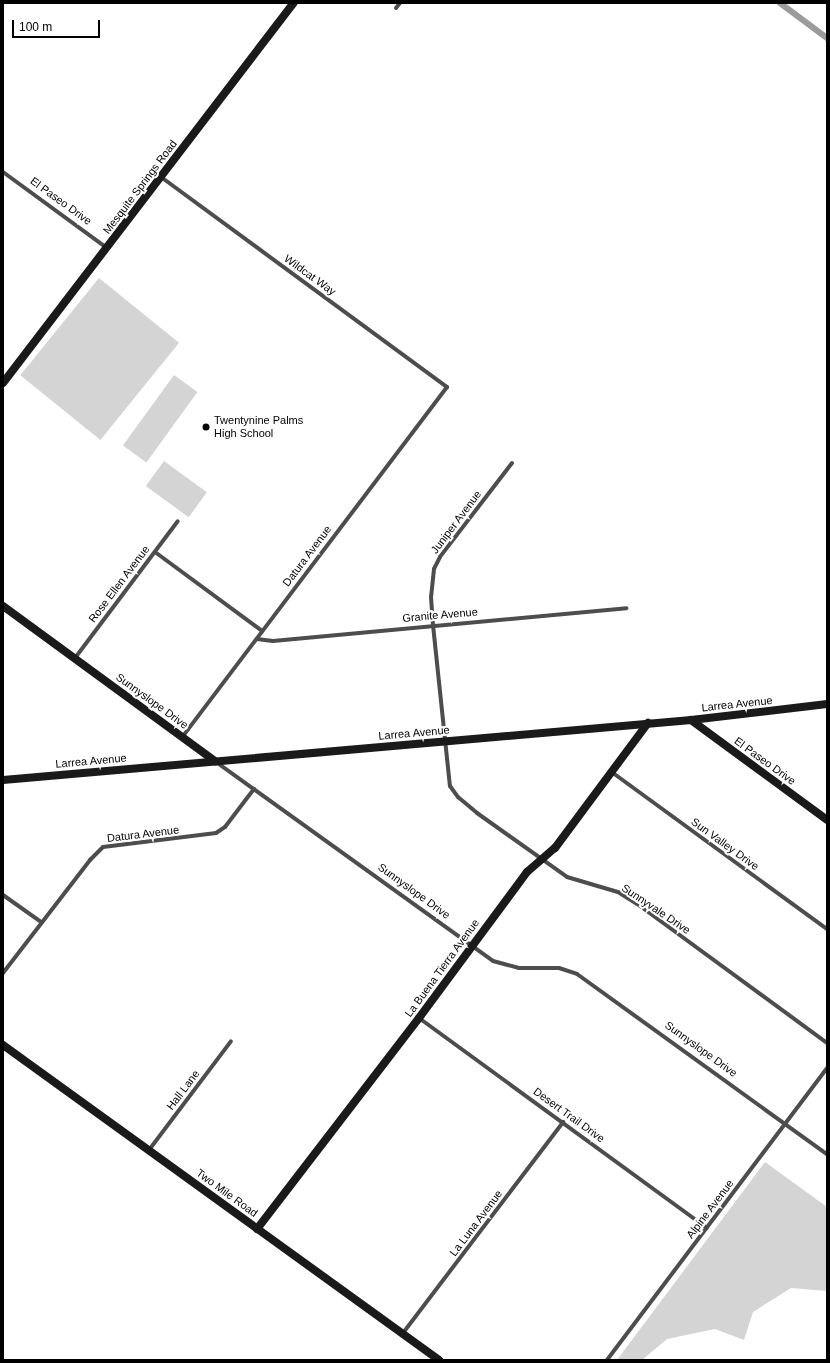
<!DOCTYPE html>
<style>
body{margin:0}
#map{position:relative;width:830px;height:1363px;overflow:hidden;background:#fff;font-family:Helvetica,sans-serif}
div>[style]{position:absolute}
.green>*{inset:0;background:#d4d4d4;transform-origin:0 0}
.canal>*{height:6px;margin:-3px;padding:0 3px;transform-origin:3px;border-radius:3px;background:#9b9b9b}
.street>*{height:4px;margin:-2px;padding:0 2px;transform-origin:2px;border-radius:2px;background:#4d4d4d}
.secondary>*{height:8px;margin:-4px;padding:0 4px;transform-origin:4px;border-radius:4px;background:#1a1a1a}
.dots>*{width:11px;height:11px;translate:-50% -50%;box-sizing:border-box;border:2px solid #fff;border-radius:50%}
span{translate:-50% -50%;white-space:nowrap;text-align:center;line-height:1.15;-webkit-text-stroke:4px #fff;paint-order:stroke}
.street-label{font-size:11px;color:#000}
.poi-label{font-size:11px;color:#000}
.left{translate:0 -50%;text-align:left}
.frame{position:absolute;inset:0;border:4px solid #000;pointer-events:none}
.scale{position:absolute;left:12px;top:20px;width:88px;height:18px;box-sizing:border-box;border:2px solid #000;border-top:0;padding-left:5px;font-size:12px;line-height:14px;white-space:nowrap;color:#000;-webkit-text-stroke:3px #fff;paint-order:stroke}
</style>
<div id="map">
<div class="green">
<i style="left:99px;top:278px;width:103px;height:125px;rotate:39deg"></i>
<i style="left:174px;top:375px;width:29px;height:87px;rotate:36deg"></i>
<i style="left:164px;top:461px;width:53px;height:31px;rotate:36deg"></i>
<i style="clip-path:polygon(765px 1162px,827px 1207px,827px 1291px,791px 1288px,753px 1312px,744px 1340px,715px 1329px,667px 1339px,642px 1360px,617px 1360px)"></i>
</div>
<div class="canal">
<i style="left:780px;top:3px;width:59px;rotate:36.7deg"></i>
</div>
<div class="street">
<i style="left:396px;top:8px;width:6px;rotate:-51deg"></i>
<i style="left:3px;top:172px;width:129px;rotate:36.2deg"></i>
<i style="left:161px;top:177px;width:355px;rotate:36.3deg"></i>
<i style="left:447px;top:387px;width:439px;rotate:127.1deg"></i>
<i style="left:512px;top:463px;width:118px;rotate:127.5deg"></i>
<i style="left:440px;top:557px;width:13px;rotate:117deg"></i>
<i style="left:434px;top:569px;width:28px;rotate:96deg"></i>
<i style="left:431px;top:597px;width:28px;rotate:86deg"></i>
<i style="left:433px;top:625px;width:162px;rotate:84deg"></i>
<i style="left:450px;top:786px;width:14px;rotate:54deg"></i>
<i style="left:458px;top:797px;width:25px;rotate:40deg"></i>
<i style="left:477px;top:813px;width:110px;rotate:35.4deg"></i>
<i style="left:567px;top:877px;width:53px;rotate:16.4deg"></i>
<i style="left:618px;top:892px;width:26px;rotate:32deg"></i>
<i style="left:640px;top:906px;width:232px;rotate:36.2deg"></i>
<i style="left:155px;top:552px;width:133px;rotate:36.4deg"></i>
<i style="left:257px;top:639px;width:16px;rotate:7deg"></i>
<i style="left:273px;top:641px;width:355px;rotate:-5.3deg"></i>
<i style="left:75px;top:658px;width:171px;rotate:-53.1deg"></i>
<i style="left:216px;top:762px;width:341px;rotate:35.7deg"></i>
<i style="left:493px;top:961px;width:27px;rotate:15deg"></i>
<i style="left:519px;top:968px;width:40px"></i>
<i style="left:559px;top:968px;width:19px;rotate:18deg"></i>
<i style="left:577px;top:974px;width:308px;rotate:35.8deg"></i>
<i style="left:613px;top:773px;width:265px;rotate:36.1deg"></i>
<i style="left:3px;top:895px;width:47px;rotate:35.4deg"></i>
<i style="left:3px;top:973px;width:143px;rotate:-52.4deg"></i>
<i style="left:90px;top:860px;width:18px;rotate:-45deg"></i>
<i style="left:103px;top:847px;width:114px;rotate:-7.1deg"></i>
<i style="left:216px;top:833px;width:11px;rotate:-34deg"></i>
<i style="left:225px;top:827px;width:48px;rotate:-52.7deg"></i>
<i style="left:419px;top:1018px;width:356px;rotate:36.1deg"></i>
<i style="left:149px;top:1150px;width:136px;rotate:-53deg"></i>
<i style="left:403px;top:1333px;width:265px;rotate:-52.8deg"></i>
<i style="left:607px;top:1360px;width:366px;rotate:-53deg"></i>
</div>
<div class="secondary">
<i style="left:3px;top:383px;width:479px;rotate:-52.6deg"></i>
<i style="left:3px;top:606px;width:263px;rotate:36.2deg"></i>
<i style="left:691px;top:720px;width:169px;rotate:36.3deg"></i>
<i style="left:3px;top:780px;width:691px;rotate:-4.98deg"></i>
<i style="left:691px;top:720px;width:137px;rotate:-6.7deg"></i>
<i style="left:3px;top:1045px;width:538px;rotate:35.85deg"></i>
<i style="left:257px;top:1229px;width:266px;rotate:-52.5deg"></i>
<i style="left:419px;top:1018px;width:182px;rotate:-53.5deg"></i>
<i style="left:527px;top:872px;width:37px;rotate:-41deg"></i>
<i style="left:555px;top:848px;width:156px;rotate:-53.4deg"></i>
</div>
<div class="dots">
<i style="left:206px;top:427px;background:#000"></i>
</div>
<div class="street-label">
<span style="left:140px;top:187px;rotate:-53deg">Mesquite Springs Road</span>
<span style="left:61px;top:201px;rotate:36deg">El Paseo Drive</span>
<span style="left:310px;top:275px;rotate:36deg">Wildcat Way</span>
<span style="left:456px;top:522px;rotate:-53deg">Juniper Avenue</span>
<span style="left:307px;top:556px;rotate:-53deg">Datura Avenue</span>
<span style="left:119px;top:584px;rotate:-53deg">Rose Ellen Avenue</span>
<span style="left:440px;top:615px;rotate:-5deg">Granite Avenue</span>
<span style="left:152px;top:701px;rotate:36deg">Sunnyslope Drive</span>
<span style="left:737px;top:704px;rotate:-6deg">Larrea Avenue</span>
<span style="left:414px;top:733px;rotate:-5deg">Larrea Avenue</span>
<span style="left:91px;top:761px;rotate:-5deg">Larrea Avenue</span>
<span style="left:765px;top:761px;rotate:36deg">El Paseo Drive</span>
<span style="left:143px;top:834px;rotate:-7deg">Datura Avenue</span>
<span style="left:725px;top:844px;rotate:36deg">Sun Valley Drive</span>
<span style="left:414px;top:891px;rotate:36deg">Sunnyslope Drive</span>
<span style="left:656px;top:909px;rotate:34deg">Sunnyvale Drive</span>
<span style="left:442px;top:968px;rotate:-54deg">La Buena Tierra Avenue</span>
<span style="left:701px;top:1049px;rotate:36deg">Sunnyslope Drive</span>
<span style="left:183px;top:1090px;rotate:-53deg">Hall Lane</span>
<span style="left:569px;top:1115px;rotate:36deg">Desert Trail Drive</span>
<span style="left:227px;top:1193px;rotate:36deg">Two Mile Road</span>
<span style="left:710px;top:1209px;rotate:-53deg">Alpine Avenue</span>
<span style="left:476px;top:1223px;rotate:-53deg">La Luna Avenue</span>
</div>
<div class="poi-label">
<span class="left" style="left:214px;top:427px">Twentynine Palms<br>High School</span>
</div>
<div class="frame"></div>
<div class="scale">100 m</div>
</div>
